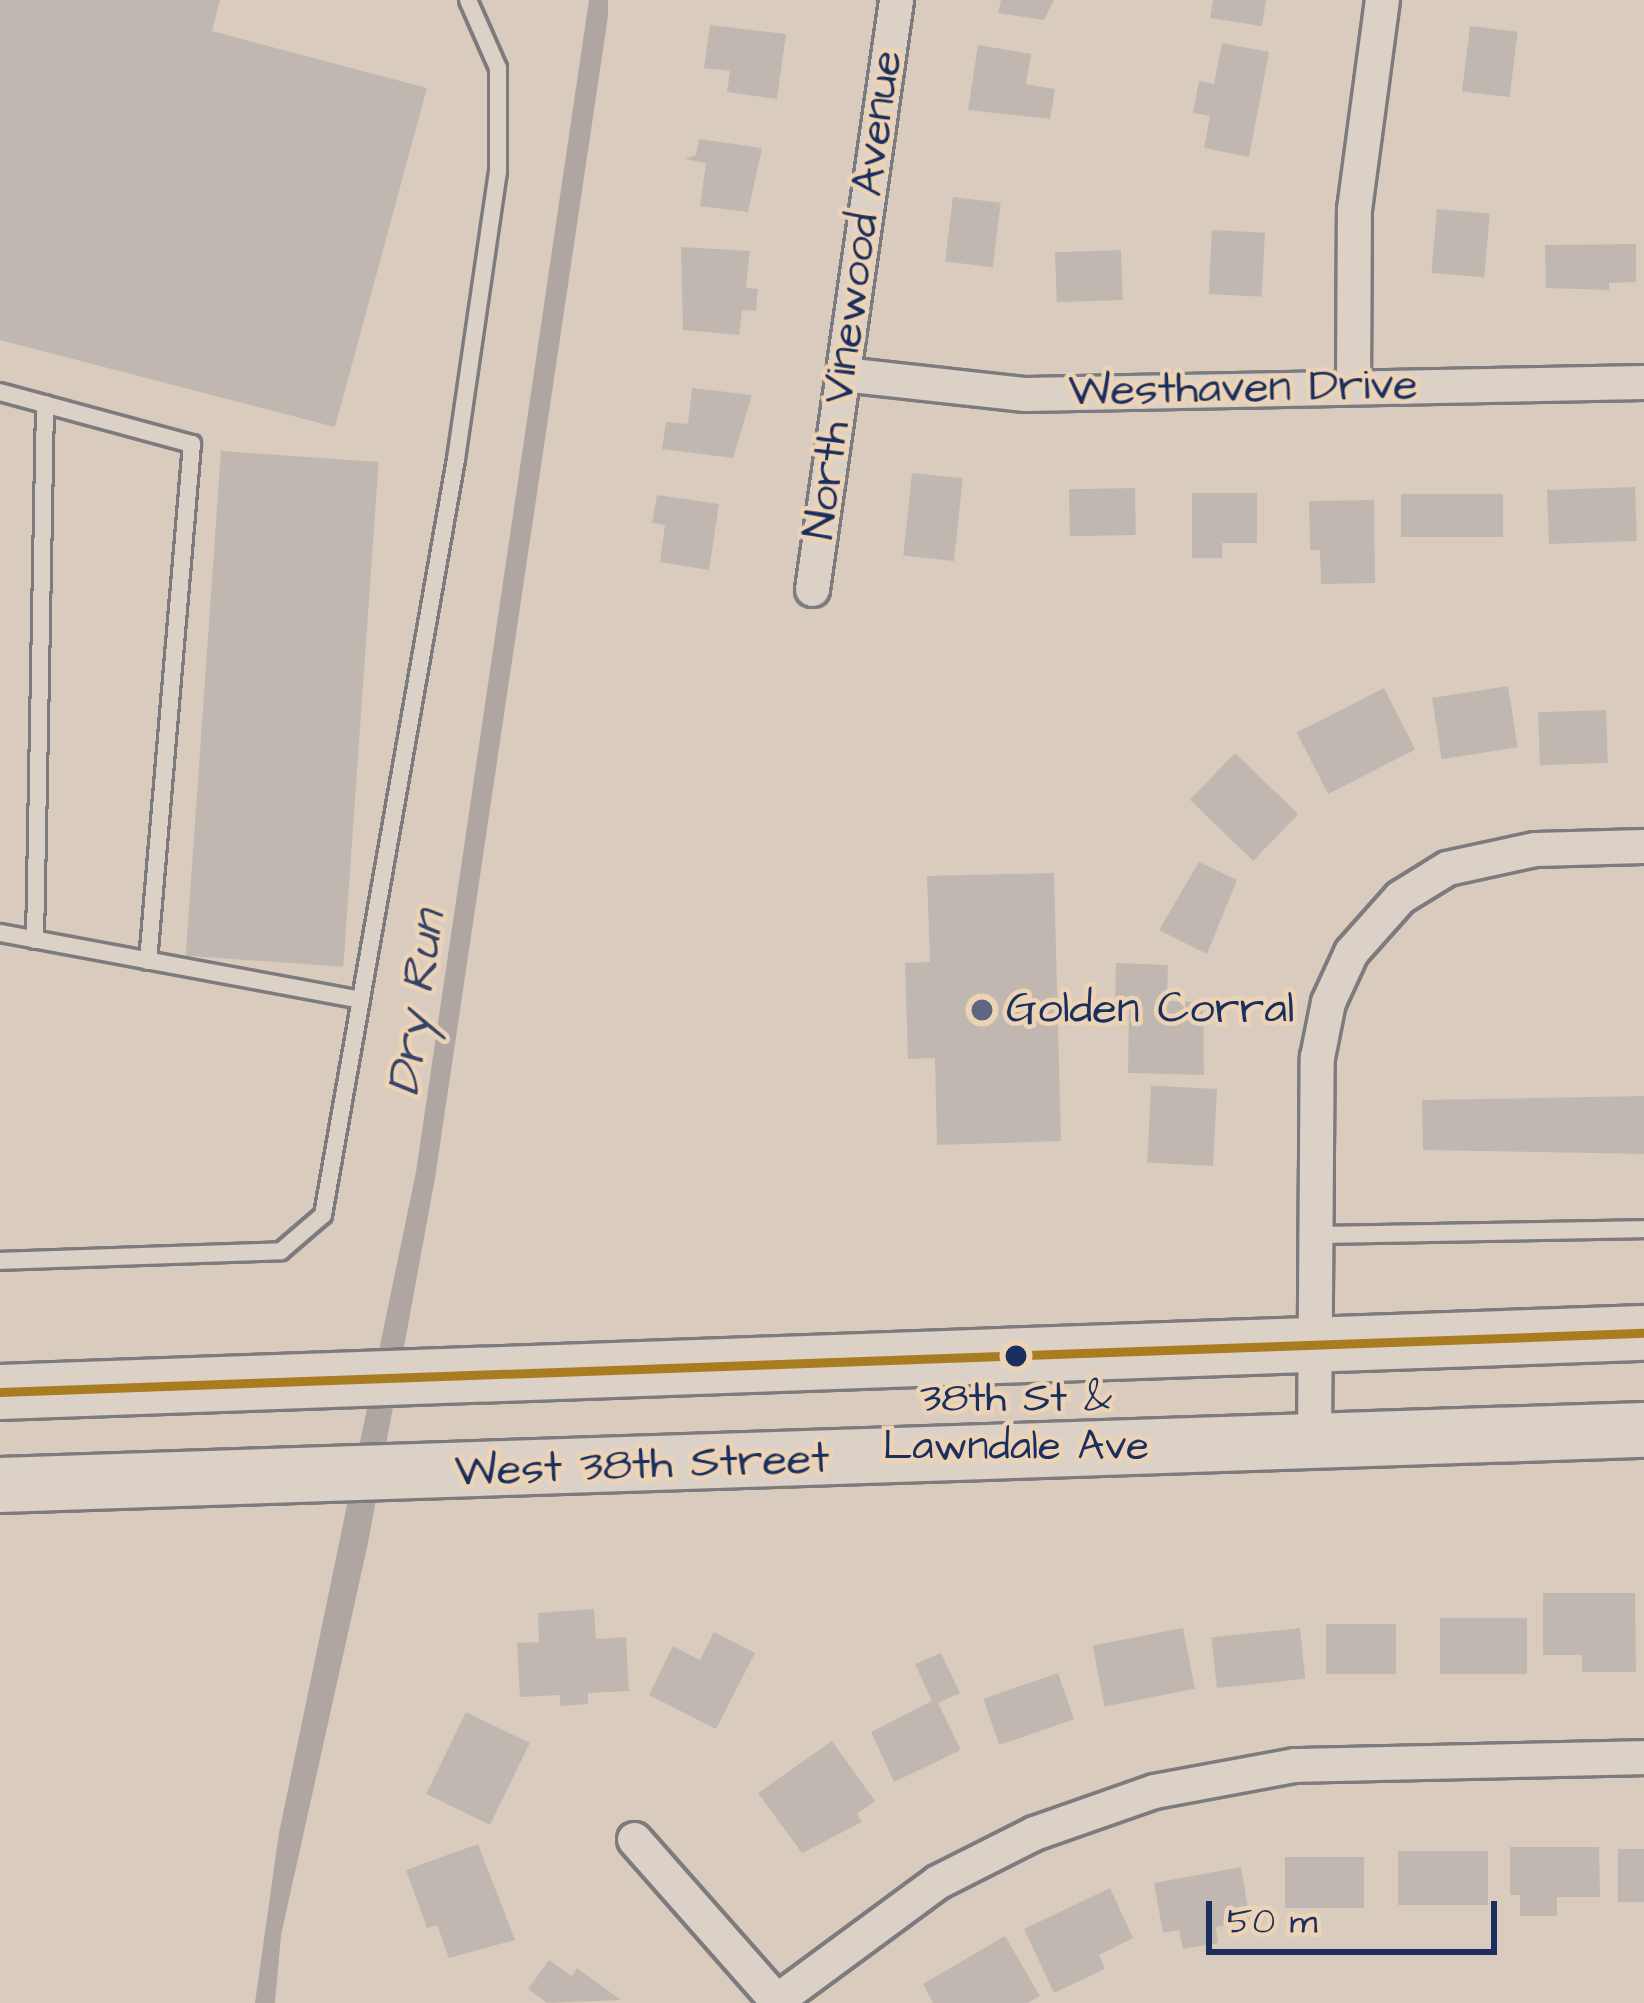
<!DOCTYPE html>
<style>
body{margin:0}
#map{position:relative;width:1644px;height:2003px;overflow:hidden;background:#d9ccbe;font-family:"Architects Daughter",sans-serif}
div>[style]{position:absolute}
.water>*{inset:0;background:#afa5a1}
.building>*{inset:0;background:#c0b8b0;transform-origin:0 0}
.roads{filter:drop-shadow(3px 0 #7d7b7d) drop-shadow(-3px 0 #7d7b7d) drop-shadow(0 3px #7d7b7d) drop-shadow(0 -3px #7d7b7d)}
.lane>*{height:16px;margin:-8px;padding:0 8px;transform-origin:8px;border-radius:8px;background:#dbd1c6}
.street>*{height:33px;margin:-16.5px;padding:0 16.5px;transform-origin:16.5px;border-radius:16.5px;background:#dbd1c6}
.primary>*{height:54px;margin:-27px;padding:0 27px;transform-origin:27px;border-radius:27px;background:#dbd1c6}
.bus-1>*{height:9px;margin:-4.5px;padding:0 4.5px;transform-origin:4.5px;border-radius:4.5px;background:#aa7c21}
.dots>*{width:33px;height:33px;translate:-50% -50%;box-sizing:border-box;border:6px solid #edd3b5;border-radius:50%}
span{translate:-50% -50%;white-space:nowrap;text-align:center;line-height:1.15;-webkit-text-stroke:9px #edd3b5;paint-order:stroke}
.bus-label{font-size:42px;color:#1b2f5e}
.street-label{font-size:45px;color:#1b2f5e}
.poi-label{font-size:45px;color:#1b2f5e}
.left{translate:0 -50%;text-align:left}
.water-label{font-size:48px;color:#354369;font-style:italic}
.scale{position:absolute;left:1206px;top:1901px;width:291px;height:54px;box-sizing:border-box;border:6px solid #1b2f5e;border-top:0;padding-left:15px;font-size:36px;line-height:42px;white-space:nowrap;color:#1b2f5e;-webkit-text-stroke:9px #edd3b5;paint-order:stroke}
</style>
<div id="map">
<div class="water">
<i style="clip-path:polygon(589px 0,608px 0,608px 16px,435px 1178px,368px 1543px,281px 1935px,275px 2003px,255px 2003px,279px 1833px,416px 1172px)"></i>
</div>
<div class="building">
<i style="clip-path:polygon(0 0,220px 0,212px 31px,427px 88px,335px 427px,0 340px)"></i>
<i style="clip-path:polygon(1001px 0,1054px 0,1044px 20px,998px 13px)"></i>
<i style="clip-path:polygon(1213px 0,1266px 0,1262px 26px,1210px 18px)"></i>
<i style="clip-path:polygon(710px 25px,786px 34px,777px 99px,727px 92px,730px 71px,704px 68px)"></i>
<i style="left:1470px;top:26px;width:48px;height:66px;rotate:7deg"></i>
<i style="clip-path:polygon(1222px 43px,1269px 52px,1249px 157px,1204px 148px,1210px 116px,1193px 113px,1199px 81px,1214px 84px)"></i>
<i style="clip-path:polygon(978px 45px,1031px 54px,1026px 84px,1055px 89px,1050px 119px,968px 110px)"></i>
<i style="clip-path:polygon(699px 139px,762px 148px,748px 212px,700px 206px,706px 163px,685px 159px,696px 155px)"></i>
<i style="left:953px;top:197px;width:48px;height:65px;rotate:7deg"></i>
<i style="left:1437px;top:209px;width:53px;height:64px;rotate:5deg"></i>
<i style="left:1212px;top:230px;width:53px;height:64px;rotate:3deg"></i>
<i style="clip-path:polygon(1636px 244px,1636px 282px,1609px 283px,1609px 290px,1546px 288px,1545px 245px)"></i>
<i style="clip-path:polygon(681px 247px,750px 251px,746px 288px,758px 289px,756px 311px,742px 310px,739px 335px,683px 330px)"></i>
<i style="left:1121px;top:250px;width:50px;height:66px;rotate:88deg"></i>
<i style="clip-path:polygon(692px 388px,752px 395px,733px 458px,662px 449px,666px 422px,688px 424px)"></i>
<i style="left:221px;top:451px;width:158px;height:506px;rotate:4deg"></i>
<i style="left:912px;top:473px;width:51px;height:83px;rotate:6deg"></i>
<i style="left:1635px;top:487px;width:54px;height:88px;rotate:88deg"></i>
<i style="left:1135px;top:488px;width:47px;height:66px;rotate:89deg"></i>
<i style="clip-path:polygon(1192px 493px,1257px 493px,1257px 543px,1222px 543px,1222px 558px,1192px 558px)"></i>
<i style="left:1503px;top:494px;width:43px;height:102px;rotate:90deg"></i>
<i style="clip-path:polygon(657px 495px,719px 504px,709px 570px,660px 562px,665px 525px,652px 523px)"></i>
<i style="clip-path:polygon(1374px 500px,1375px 583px,1321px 584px,1320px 550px,1310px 550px,1309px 501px)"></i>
<i style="left:1508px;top:686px;width:62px;height:77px;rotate:81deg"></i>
<i style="left:1384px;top:688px;width:69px;height:98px;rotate:63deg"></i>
<i style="left:1606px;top:710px;width:53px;height:68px;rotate:88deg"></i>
<i style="left:1235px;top:753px;width:88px;height:65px;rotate:44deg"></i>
<i style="clip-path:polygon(1199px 862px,1237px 880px,1207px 954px,1159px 930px)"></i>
<i style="clip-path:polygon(1054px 873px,1061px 1141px,937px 1145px,935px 1058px,908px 1059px,905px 963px,930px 962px,927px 876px)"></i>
<i style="clip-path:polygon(1116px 963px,1168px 965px,1167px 1001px,1203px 1002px,1204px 1075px,1128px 1073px,1129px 1006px,1115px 1005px)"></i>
<i style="left:1217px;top:1089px;width:77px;height:66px;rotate:93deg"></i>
<i style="clip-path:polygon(1644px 1096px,1644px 1154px,1423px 1150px,1422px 1100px)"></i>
<i style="clip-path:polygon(1543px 1593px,1635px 1593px,1636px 1672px,1582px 1672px,1582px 1655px,1543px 1655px)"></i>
<i style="clip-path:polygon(594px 1609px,596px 1639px,626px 1637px,629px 1691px,588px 1693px,588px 1704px,560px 1706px,560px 1695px,520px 1697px,517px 1643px,539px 1642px,538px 1613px)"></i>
<i style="left:1440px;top:1618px;width:87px;height:56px"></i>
<i style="left:1326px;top:1624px;width:70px;height:50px"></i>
<i style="left:1183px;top:1628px;width:62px;height:92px;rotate:79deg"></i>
<i style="left:1300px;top:1628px;width:51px;height:89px;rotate:84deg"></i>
<i style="clip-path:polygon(714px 1632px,755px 1653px,716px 1729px,649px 1695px,673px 1646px,700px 1660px)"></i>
<i style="clip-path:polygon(941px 1653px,960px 1693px,938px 1703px,961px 1750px,894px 1782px,871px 1732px,932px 1701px,915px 1664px)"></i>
<i style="left:1058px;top:1673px;width:49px;height:79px;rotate:71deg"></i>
<i style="left:466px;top:1712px;width:71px;height:91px;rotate:26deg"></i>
<i style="clip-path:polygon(832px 1741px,875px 1801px,857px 1814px,862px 1822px,802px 1853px,758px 1793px)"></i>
<i style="clip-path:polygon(478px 1844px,515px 1940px,449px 1958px,437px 1925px,427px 1928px,406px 1870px)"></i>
<i style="clip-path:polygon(1510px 1847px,1599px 1847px,1600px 1897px,1557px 1897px,1557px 1916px,1520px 1916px,1520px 1895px,1510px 1895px)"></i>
<i style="left:1618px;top:1849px;width:26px;height:53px"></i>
<i style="left:1488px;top:1851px;width:54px;height:90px;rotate:90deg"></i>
<i style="left:1364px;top:1857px;width:51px;height:79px;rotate:90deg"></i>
<i style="clip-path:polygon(1241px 1867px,1250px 1921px,1216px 1927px,1218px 1943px,1183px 1949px,1179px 1930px,1163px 1933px,1154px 1883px)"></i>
<i style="clip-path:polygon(1110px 1888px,1133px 1938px,1099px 1955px,1105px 1969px,1054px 1993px,1024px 1929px)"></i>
<i style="clip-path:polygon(1005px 1936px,1040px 1996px,1028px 2003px,933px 2003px,923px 1984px)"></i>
<i style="clip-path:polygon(549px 1960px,572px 1976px,577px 1968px,621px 2000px,547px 2003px,528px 1989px)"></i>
</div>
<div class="roads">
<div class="lane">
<i style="left:0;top:392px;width:199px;rotate:15.2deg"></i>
<i style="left:192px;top:444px;width:519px;rotate:94.86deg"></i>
<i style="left:0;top:933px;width:367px;rotate:10.5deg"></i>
<i style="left:35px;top:940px;width:536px;rotate:-88.93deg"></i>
<i style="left:1315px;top:1235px;width:329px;rotate:-1deg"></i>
<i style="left:0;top:1261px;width:281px;rotate:-2deg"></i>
<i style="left:281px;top:1251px;width:55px;rotate:-40.6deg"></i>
<i style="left:323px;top:1215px;width:768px;rotate:-80.02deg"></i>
<i style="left:456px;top:459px;width:290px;rotate:-81.7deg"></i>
<i style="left:498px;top:172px;width:104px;rotate:-90deg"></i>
<i style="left:498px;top:68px;width:74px;rotate:-113.8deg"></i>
</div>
<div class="street">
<i style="left:843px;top:374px;width:183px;rotate:6.3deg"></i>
<i style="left:1025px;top:394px;width:619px;rotate:-1.11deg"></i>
<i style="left:1353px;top:387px;width:178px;rotate:-89.7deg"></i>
<i style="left:1354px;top:209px;width:211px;rotate:-82.4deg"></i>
<i style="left:812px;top:589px;width:595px;rotate:-81.88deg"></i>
<i style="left:1314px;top:1440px;width:383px;rotate:-89.6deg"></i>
<i style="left:1317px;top:1057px;width:56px;rotate:-78.7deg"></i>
<i style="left:1328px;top:1002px;width:55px;rotate:-65.3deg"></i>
<i style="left:1351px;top:952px;width:74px;rotate:-48.3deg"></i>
<i style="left:1400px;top:897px;width:55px;rotate:-31.7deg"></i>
<i style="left:1447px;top:868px;width:90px;rotate:-12.2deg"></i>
<i style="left:1535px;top:849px;width:109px;rotate:-1.6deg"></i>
<i style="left:634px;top:1839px;width:215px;rotate:48.6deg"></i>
<i style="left:773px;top:2003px;width:204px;rotate:-36.4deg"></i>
<i style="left:937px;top:1882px;width:109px;rotate:-26.8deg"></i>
<i style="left:1034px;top:1833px;width:127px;rotate:-19.3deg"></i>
<i style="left:1154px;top:1791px;width:142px;rotate:-10.5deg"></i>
<i style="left:1294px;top:1765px;width:350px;rotate:-1.3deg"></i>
</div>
<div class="primary">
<i style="left:0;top:1392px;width:1645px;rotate:-2.06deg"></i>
<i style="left:0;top:1485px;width:1645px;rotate:-1.92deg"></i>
</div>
</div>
<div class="bus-1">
<i style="left:0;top:1392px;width:1645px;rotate:-2.06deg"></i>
</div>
<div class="dots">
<i style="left:982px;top:1010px;background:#5e6680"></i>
<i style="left:1016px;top:1356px;background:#1b2f5e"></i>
</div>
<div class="bus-label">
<span style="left:1016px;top:1423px">38th St &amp;<br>Lawndale Ave</span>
</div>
<div class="street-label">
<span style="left:854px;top:295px;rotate:-82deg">North Vinewood Avenue</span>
<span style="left:1243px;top:389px;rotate:-1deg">Westhaven Drive</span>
<span style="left:642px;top:1466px;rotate:-2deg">West 38th Street</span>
</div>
<div class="poi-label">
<span class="left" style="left:1006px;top:1010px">Golden Corral</span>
</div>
<div class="water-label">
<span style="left:417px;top:1003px;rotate:-82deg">Dry Run</span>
</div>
<div class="scale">50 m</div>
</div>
